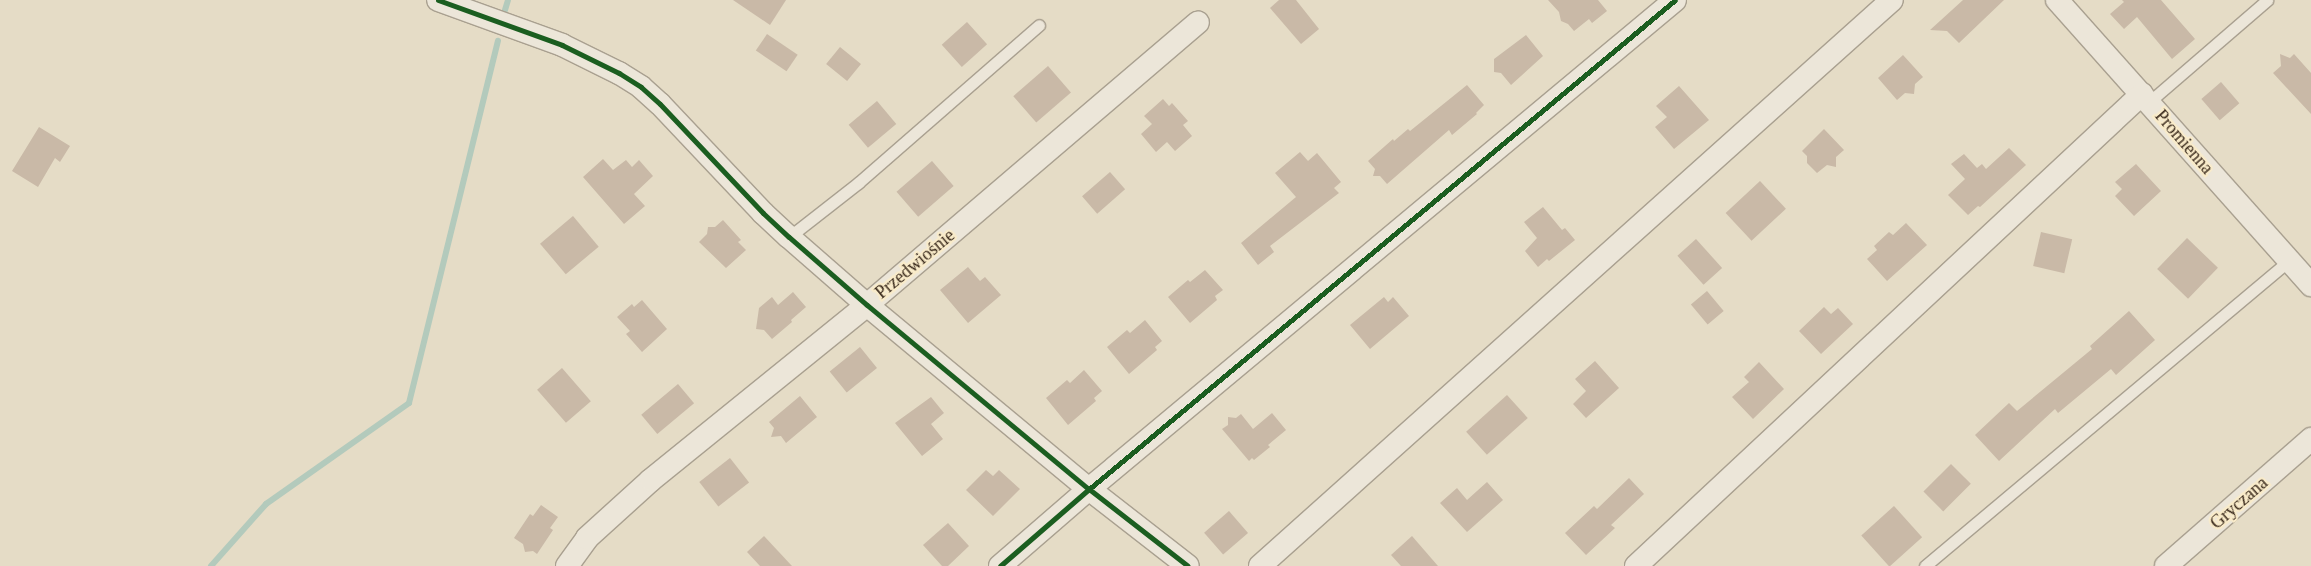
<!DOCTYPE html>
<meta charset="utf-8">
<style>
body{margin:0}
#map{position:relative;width:2311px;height:566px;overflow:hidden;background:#e5dcc6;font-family:Georgia,serif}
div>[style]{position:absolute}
.stream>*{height:6px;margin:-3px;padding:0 3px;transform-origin:3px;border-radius:3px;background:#b3cabc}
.building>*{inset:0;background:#c9b9a7;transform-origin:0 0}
.roads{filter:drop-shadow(1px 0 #a9a090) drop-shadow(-1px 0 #a9a090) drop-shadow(0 1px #a9a090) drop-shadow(0 -1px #a9a090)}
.service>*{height:11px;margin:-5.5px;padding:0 5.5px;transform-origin:5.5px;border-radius:5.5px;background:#ece6d9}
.minor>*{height:22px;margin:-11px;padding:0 11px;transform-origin:11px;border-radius:11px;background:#ece6d9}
.cycleway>*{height:5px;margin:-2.5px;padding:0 2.5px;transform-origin:2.5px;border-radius:2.5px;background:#1b5e20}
span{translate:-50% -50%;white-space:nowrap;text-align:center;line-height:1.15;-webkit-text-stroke:4.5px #f9ebc9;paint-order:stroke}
.street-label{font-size:18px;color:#372719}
</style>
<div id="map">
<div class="stream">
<i style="left:505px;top:10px;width:10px;rotate:-73deg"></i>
<i style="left:211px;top:566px;width:83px;rotate:-48.4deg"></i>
<i style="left:266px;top:504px;width:175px;rotate:-35.2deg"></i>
<i style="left:409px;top:403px;width:373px;rotate:-76.2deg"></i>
</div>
<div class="building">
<i style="clip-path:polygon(733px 0,786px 0,770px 25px)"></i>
<i style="clip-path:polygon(1279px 0,1296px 0,1319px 29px,1301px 44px,1270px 8px)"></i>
<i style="clip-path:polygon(1548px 0,1598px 0,1607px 11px,1592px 23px,1589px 19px,1574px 31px,1568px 24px,1561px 21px,1559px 12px)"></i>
<i style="clip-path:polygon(1963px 0,2004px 0,1959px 43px,1947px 31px,1930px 30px)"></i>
<i style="clip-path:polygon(2122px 0,2161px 0,2195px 39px,2172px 59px,2137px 17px,2124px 29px,2110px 14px,2124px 2px)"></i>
<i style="left:967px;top:22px;width:30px;height:34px;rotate:48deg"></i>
<i style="left:767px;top:34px;width:37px;height:20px;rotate:34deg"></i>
<i style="clip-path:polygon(1526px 35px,1543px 56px,1511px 85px,1501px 73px,1494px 72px,1494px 59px)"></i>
<i style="left:840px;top:47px;width:27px;height:22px;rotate:39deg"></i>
<i style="clip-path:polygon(2280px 54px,2290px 58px,2294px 54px,2311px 73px,2311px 114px,2273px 73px,2281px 66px)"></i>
<i style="clip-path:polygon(1903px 55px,1923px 77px,1915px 84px,1914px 94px,1905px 93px,1897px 100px,1878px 78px)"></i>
<i style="left:1048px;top:66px;width:35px;height:46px;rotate:49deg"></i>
<i style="left:2221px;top:82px;width:28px;height:26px;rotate:49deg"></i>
<i style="clip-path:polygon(1467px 85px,1484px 105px,1476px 113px,1477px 114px,1452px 135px,1449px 130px,1387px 184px,1380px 176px,1373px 176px,1375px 169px,1368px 161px,1393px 139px,1394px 141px,1408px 129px,1410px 131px)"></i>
<i style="clip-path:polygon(1679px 86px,1709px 120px,1674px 149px,1655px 127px,1667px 117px,1656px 106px)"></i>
<i style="clip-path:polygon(1163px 99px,1169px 106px,1172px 103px,1188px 121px,1183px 125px,1192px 136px,1175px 151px,1167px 142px,1156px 152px,1141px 134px,1152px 124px,1144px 116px)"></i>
<i style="left:877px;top:101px;width:30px;height:37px;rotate:50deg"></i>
<i style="clip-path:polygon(39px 127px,70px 146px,60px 162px,55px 158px,38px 187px,12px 171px)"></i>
<i style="clip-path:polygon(1824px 129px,1844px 150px,1836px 157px,1836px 167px,1827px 165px,1817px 173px,1807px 163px,1807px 156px,1802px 151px)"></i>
<i style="clip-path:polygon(2009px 148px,2026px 165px,1980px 207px,1978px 206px,1968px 215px,1948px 195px,1965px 179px,1951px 164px,1964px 154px,1977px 168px,1982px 164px,1986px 169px)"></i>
<i style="clip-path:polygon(1300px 152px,1308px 161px,1317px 153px,1341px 182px,1334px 188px,1339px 193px,1270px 246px,1274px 252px,1258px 265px,1241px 243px,1296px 197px,1275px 173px)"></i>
<i style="clip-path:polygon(603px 159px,613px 170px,626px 160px,632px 167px,639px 160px,653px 176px,634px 194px,645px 206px,624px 224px,583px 177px)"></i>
<i style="left:932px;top:161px;width:33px;height:47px;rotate:49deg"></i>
<i style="clip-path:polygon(2136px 164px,2161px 191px,2134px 216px,2115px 196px,2122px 189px,2115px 182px)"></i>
<i style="left:1110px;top:172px;width:23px;height:37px;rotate:49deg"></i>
<i style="left:1760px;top:181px;width:38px;height:47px;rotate:47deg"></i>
<i style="clip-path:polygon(1543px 207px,1562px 230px,1565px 228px,1575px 240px,1549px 261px,1547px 259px,1538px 267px,1525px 251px,1537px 238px,1524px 222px)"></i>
<i style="left:573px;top:216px;width:40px;height:43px;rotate:50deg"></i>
<i style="clip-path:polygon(723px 220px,741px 240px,738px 242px,746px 250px,726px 268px,699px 242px,707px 234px,708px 227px,715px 227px)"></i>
<i style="clip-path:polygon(1906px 223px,1927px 245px,1887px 281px,1867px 259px,1877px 250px,1874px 246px,1889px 232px,1893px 235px)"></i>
<i style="left:2041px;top:232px;width:32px;height:35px;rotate:13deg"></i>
<i style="left:2187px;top:238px;width:43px;height:43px;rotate:44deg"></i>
<i style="left:1696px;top:239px;width:39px;height:25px;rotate:48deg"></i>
<i style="clip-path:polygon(968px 267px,980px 281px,985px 277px,1001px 295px,968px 323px,940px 290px)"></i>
<i style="clip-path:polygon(1205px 270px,1223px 290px,1215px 296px,1217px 300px,1190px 323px,1168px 297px,1188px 280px,1190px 282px)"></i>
<i style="left:1707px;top:291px;width:26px;height:21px;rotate:50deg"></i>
<i style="clip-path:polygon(793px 292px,806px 307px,791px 320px,792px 322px,772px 339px,764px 330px,756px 329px,759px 308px,772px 297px,778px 305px)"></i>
<i style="clip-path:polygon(1384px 297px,1388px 302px,1393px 297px,1409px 316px,1370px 349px,1350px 325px)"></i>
<i style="clip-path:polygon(642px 300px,667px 329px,642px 352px,626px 334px,630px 331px,617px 317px,632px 304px,634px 307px)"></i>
<i style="clip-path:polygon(1824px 307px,1831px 314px,1838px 308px,1853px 324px,1821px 354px,1799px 331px)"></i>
<i style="clip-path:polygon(2129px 311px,2155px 340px,2116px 375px,2111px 369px,2058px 413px,2055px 409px,1999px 461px,1975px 435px,2009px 403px,2017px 411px,2092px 349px,2090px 346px)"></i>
<i style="clip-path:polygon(1145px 320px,1162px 341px,1155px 347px,1157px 350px,1129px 374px,1107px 347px,1127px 330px,1130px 333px)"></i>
<i style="left:860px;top:347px;width:27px;height:39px;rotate:51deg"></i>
<i style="clip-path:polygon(1595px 361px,1619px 388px,1586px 418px,1573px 404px,1586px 391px,1575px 379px)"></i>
<i style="clip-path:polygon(1759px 362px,1784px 389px,1753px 419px,1732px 397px,1749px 382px,1744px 377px)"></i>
<i style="left:562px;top:368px;width:44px;height:33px;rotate:49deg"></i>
<i style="clip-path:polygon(1084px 370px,1102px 391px,1094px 398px,1096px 401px,1068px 425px,1046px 398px,1067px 380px,1070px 383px)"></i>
<i style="left:678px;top:384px;width:25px;height:48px;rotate:50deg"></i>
<i style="left:1507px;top:395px;width:31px;height:55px;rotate:48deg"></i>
<i style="clip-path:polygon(800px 396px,817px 417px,786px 443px,781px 436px,771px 437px,774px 428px,769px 422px)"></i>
<i style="clip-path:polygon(931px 397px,944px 413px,931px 424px,943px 439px,922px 456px,895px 423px)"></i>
<i style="clip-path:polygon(1272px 413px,1286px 430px,1268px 445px,1270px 447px,1254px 460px,1252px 458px,1249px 461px,1222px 429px,1228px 425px,1228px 417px,1236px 418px,1241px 414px,1253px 429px)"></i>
<i style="left:730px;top:458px;width:31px;height:39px;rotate:52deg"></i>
<i style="left:1951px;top:464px;width:28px;height:39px;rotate:45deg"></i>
<i style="clip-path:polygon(986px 470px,993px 476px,999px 470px,1020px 489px,993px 516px,966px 490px)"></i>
<i style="clip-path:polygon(1629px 478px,1644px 494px,1611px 525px,1615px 528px,1586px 555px,1565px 533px,1594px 506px,1597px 509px)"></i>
<i style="clip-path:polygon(1487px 482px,1503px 500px,1467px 532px,1440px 503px,1457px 488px,1467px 500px)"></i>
<i style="clip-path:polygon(541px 505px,558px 517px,550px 528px,553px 530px,537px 554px,533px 551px,525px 552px,523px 544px,514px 538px,530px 514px,533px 516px)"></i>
<i style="left:1894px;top:506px;width:42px;height:44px;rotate:48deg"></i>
<i style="left:1229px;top:511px;width:29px;height:33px;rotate:49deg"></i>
<i style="clip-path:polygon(948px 523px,969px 546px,948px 566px,942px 566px,923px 545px)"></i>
<i style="clip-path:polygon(764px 536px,792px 566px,760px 566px,747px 552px)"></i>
<i style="clip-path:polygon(1412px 536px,1438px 566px,1401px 566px,1391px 555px)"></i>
</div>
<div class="roads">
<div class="service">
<i style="left:2149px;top:102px;width:156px;rotate:-40.8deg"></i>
<i style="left:789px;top:237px;width:88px;rotate:-38deg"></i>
<i style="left:858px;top:183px;width:240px;rotate:-41.1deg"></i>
<i style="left:1925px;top:566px;width:474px;rotate:-40deg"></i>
</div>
<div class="minor">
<i style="left:438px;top:0;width:132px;rotate:19.9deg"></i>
<i style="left:562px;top:45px;width:64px;rotate:26.2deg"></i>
<i style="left:619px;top:73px;width:26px;rotate:32deg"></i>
<i style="left:641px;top:87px;width:25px;rotate:42deg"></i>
<i style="left:660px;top:104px;width:150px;rotate:46.6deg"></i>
<i style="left:763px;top:213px;width:35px;rotate:43deg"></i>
<i style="left:789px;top:237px;width:103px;rotate:41.1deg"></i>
<i style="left:867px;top:305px;width:288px;rotate:39.7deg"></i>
<i style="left:1089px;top:489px;width:125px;rotate:37.9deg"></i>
<i style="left:2057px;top:0;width:382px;rotate:48.3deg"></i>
<i style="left:567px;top:566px;width:34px;rotate:-54deg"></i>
<i style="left:587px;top:538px;width:86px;rotate:-42.2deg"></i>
<i style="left:651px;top:480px;width:278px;rotate:-39deg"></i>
<i style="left:867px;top:305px;width:435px;rotate:-40.5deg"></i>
<i style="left:1000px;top:566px;width:118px;rotate:-40.9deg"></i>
<i style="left:1089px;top:489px;width:763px;rotate:-39.84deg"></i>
<i style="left:1260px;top:566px;width:848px;rotate:-41.85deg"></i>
<i style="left:1636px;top:566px;width:692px;rotate:-43.01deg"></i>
<i style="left:2166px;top:566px;width:193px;rotate:-41.2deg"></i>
</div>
</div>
<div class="cycleway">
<i style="left:438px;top:0;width:132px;rotate:19.9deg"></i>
<i style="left:562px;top:45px;width:64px;rotate:26.2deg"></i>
<i style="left:619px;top:73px;width:26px;rotate:32deg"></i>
<i style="left:641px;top:87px;width:25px;rotate:42deg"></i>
<i style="left:660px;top:104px;width:150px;rotate:46.6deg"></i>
<i style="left:763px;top:213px;width:35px;rotate:43deg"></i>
<i style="left:789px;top:237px;width:103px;rotate:41.1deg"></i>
<i style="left:867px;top:305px;width:288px;rotate:39.7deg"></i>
<i style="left:1089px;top:489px;width:125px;rotate:37.9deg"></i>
<i style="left:1000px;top:566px;width:118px;rotate:-40.9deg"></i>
<i style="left:1089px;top:489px;width:763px;rotate:-39.84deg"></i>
</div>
<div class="street-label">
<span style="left:2184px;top:142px;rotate:49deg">Promienna</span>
<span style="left:915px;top:264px;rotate:-40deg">Przedwiośnie</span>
<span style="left:2239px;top:503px;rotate:-41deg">Gryczana</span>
</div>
</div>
